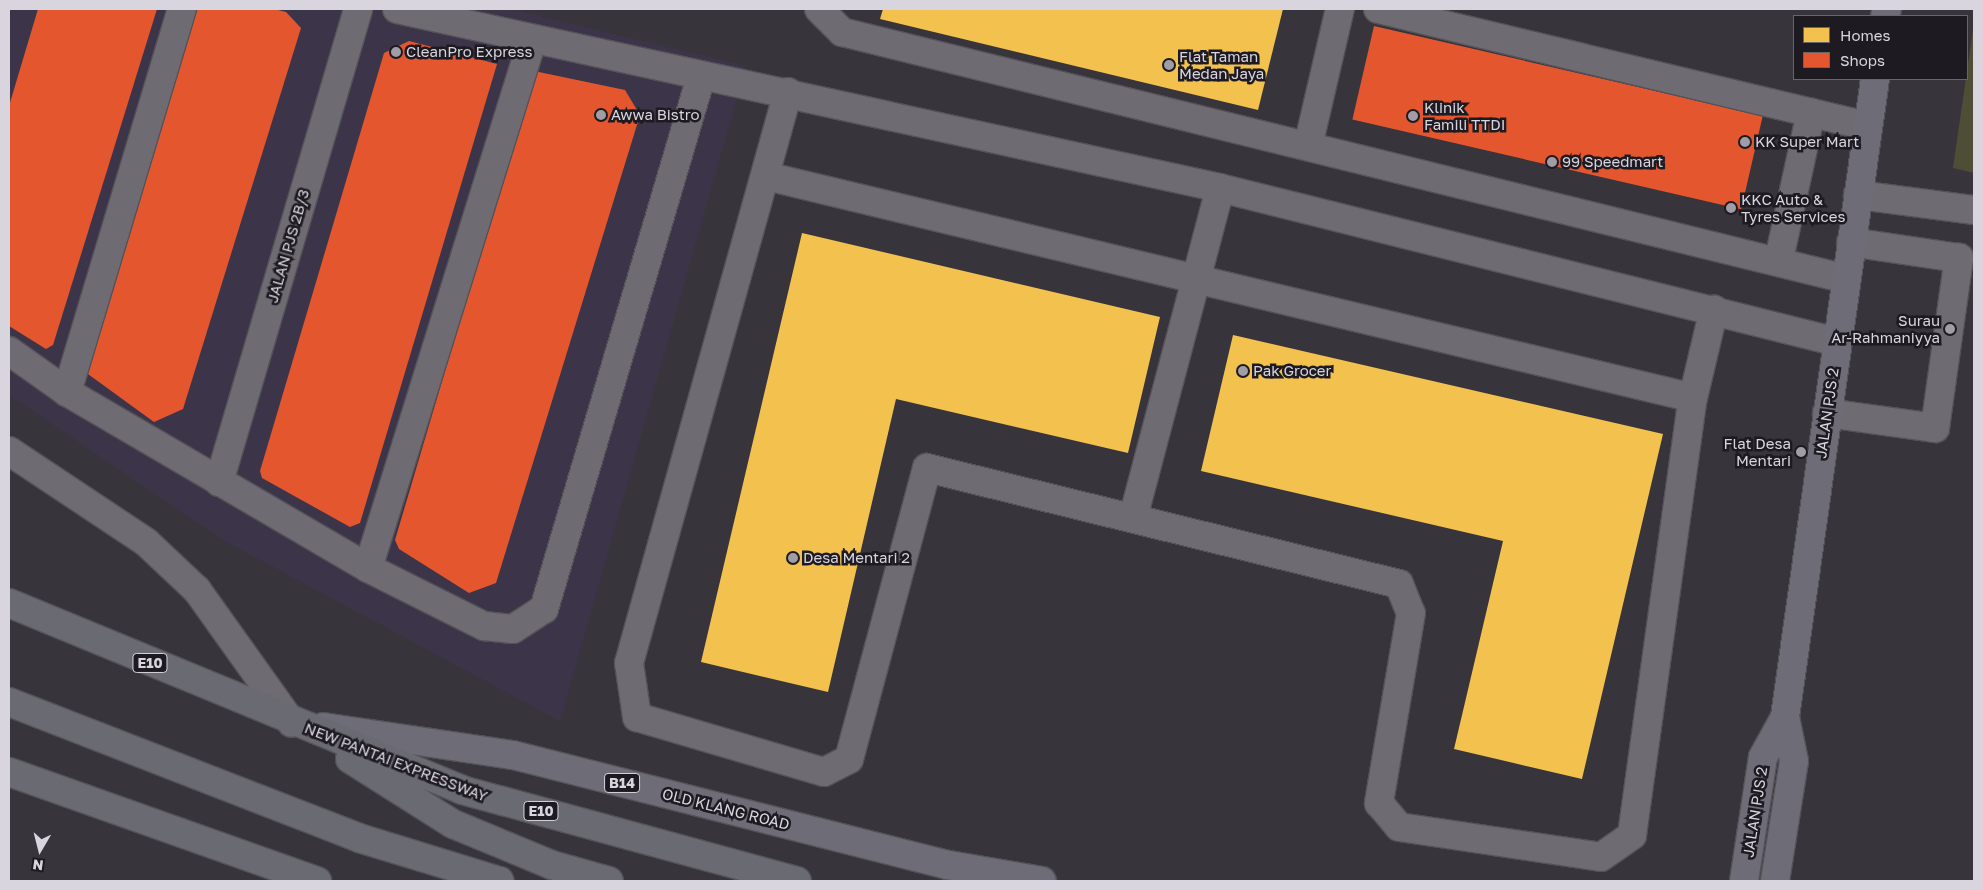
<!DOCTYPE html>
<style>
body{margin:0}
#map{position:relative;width:1983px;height:890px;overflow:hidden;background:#38343c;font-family:"Golos Text",sans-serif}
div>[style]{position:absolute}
.built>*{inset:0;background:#3c3549}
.green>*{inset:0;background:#4e4e36}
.homes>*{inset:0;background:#f2c14e}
.shops>*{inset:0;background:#e4572e;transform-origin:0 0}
.roads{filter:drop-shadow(1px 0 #545258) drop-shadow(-1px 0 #545258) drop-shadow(0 1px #545258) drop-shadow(0 -1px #545258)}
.minor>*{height:28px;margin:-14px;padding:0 14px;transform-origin:14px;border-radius:14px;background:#6e6b72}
.major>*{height:28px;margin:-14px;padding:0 14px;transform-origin:14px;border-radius:14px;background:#6e6d77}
.highway>*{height:28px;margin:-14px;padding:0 14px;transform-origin:14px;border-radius:14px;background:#6a6a73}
.dots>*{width:14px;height:14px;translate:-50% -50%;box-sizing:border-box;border:2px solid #1d1a21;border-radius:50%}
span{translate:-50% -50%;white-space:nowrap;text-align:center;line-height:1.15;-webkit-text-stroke:5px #1d1a21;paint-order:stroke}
.shield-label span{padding:1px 4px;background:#1d1a21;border:1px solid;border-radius:4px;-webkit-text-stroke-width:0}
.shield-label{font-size:14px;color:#d9d5df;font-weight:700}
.poi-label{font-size:15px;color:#d9d5df}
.left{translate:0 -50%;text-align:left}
.right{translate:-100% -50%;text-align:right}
.street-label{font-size:15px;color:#d9d5df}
.frame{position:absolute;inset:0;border:10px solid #d9d5df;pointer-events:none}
.legend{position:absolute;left:1793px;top:15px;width:175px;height:65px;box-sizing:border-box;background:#1d1a21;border:1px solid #68656d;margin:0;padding:6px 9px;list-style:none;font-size:15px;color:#d9d5df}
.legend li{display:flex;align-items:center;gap:10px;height:25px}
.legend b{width:25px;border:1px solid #68656d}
.north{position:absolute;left:15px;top:825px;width:50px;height:50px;-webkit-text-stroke:4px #1d1a21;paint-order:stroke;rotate:188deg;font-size:14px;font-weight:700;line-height:20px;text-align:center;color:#d9d5df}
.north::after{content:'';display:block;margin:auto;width:18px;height:22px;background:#d9d5df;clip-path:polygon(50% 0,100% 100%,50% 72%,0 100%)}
</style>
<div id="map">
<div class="built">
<i style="clip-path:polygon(9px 9px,511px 9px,746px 66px,560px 721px,227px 542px,9px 395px)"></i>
</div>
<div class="green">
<i style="clip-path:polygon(1974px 22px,1974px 173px,1953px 168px)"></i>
</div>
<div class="homes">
<i style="clip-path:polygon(883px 9px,1283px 9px,1258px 110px,880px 19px)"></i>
<i style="clip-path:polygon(802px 233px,1160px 317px,1128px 453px,896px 399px,828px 692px,701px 662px)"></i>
<i style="clip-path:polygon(1233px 335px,1663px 434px,1582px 779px,1454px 749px,1503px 541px,1201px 471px)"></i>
</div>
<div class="shops">
<i style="clip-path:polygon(38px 9px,157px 9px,53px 345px,46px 349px,9px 326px,9px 106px)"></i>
<i style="clip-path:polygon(193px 9px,274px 9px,286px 12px,301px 28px,183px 409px,154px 422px,81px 369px)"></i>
<i style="left:1374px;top:26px;width:399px;height:96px;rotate:13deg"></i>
<i style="clip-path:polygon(409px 41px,497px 64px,360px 523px,350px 527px,262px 478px,260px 471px,384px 53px)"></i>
<i style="clip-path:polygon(534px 71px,625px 90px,640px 115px,496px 583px,469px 593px,399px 549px,395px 540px)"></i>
</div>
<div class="roads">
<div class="minor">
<i style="left:397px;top:9px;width:842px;rotate:12.27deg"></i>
<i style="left:1220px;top:188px;width:636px;rotate:14.01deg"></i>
<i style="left:819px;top:9px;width:33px;rotate:45deg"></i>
<i style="left:842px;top:32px;width:1034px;rotate:13.82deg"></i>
<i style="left:1378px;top:9px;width:503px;rotate:13.46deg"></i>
<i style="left:788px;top:92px;width:593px;rotate:105.56deg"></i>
<i style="left:629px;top:663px;width:55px;rotate:81.6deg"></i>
<i style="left:637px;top:717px;width:195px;rotate:16.4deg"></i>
<i style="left:824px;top:772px;width:28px;rotate:-27deg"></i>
<i style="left:849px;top:759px;width:301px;rotate:-75deg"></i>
<i style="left:927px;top:468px;width:486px;rotate:13.8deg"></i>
<i style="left:1399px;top:584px;width:31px;rotate:68deg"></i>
<i style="left:1411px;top:613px;width:193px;rotate:99.6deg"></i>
<i style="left:1379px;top:803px;width:31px;rotate:50deg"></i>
<i style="left:1399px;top:827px;width:204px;rotate:8.4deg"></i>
<i style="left:1601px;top:857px;width:38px;rotate:-35deg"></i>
<i style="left:1632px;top:835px;width:441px;rotate:-82.1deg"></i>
<i style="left:1693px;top:398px;width:91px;rotate:-76.7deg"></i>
<i style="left:1308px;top:146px;width:141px;rotate:-76.9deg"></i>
<i style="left:766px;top:176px;width:953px;rotate:13.47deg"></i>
<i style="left:1858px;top:195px;width:117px;rotate:7.4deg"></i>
<i style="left:1779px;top:259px;width:150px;rotate:-77.7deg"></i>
<i style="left:9px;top:351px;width:71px;rotate:35.3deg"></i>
<i style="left:67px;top:392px;width:349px;rotate:30.3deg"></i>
<i style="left:368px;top:568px;width:130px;rotate:26.6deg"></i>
<i style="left:484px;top:626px;width:29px;rotate:6deg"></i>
<i style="left:513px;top:629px;width:37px;rotate:-33deg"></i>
<i style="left:544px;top:609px;width:555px;rotate:-73.56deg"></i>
<i style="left:67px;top:392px;width:400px;rotate:-73.3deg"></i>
<i style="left:1827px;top:413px;width:109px;rotate:7.9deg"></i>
<i style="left:1935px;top:428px;width:172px;rotate:-82deg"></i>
<i style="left:1959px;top:258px;width:109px;rotate:-171.6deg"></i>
<i style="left:9px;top:451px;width:164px;rotate:33.6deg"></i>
<i style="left:146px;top:542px;width:70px;rotate:43.3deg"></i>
<i style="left:197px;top:590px;width:163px;rotate:54.5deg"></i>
<i style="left:219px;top:482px;width:493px;rotate:-73.6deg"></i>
<i style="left:1133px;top:518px;width:341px;rotate:-75.2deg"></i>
<i style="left:368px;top:568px;width:552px;rotate:-72.71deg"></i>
</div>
<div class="major">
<i style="left:1885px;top:16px;width:7px;rotate:-74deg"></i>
<i style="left:323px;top:727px;width:192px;rotate:8.4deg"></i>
<i style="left:513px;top:755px;width:449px;rotate:14.2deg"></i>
<i style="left:948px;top:865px;width:95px;rotate:9.7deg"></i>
<i style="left:1744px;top:881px;width:125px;rotate:-81.3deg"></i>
<i style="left:1763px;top:757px;width:46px;rotate:-61.2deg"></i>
<i style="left:1775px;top:881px;width:121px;rotate:-81deg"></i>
<i style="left:1794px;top:761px;width:45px;rotate:-101.6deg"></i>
<i style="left:1785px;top:717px;width:644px;rotate:-81.97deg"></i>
</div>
<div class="highway">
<i style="left:9px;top:603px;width:490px;rotate:22.4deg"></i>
<i style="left:462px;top:790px;width:347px;rotate:15.2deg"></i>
<i style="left:9px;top:702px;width:375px;rotate:21.2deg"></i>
<i style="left:359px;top:838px;width:147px;rotate:17deg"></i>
<i style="left:350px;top:759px;width:122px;rotate:32.3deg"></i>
<i style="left:453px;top:824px;width:107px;rotate:22.5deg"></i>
<i style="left:552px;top:865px;width:59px;rotate:15.7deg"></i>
<i style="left:9px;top:772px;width:327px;rotate:19.5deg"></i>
</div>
</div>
<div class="dots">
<i style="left:396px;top:52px;background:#a19da6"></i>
<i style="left:1169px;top:65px;background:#a19da6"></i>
<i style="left:601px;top:115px;background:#a19da6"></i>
<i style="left:1413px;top:116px;background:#a19da6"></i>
<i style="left:1745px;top:142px;background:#a19da6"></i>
<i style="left:1552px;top:162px;background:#a19da6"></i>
<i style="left:1731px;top:208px;background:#a19da6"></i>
<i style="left:1950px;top:329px;background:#a19da6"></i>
<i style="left:1243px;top:371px;background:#a19da6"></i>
<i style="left:1801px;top:452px;background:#a19da6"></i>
<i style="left:793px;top:558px;background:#a19da6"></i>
</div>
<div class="shield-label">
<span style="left:150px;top:663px">E10</span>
<span style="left:622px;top:783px">B14</span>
<span style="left:541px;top:811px">E10</span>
</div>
<div class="poi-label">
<span class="left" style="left:406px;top:52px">CleanPro Express</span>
<span class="left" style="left:1179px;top:65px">Flat Taman<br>Medan Jaya</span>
<span class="left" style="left:1424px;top:116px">Klinik<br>Famili TTDI</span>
<span class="left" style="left:611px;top:115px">Awwa Bistro</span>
<span class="left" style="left:1755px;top:142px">KK Super Mart</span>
<span class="left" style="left:1562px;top:162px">99 Speedmart</span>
<span class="left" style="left:1741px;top:208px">KKC Auto &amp;<br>Tyres Services</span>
<span class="right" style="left:1940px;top:329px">Surau<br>Ar-Rahmaniyya</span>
<span class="left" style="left:1253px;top:371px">Pak Grocer</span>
<span class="right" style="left:1791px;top:452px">Flat Desa<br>Mentari</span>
<span class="left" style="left:803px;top:558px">Desa Mentari 2</span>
</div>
<div class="street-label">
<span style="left:288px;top:246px;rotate:-74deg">JALAN PJS 2B/3</span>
<span style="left:1827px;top:413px;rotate:-82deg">JALAN PJS 2</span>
<span style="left:396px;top:762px;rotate:21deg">NEW PANTAI EXPRESSWAY</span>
<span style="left:726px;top:809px;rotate:14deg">OLD KLANG ROAD</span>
<span style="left:1755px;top:812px;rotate:-81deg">JALAN PJS 2</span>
</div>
<div class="frame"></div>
<ul class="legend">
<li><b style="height:14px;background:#f2c14e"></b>Homes</li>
<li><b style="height:14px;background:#e4572e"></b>Shops</li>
</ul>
<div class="north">N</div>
</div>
